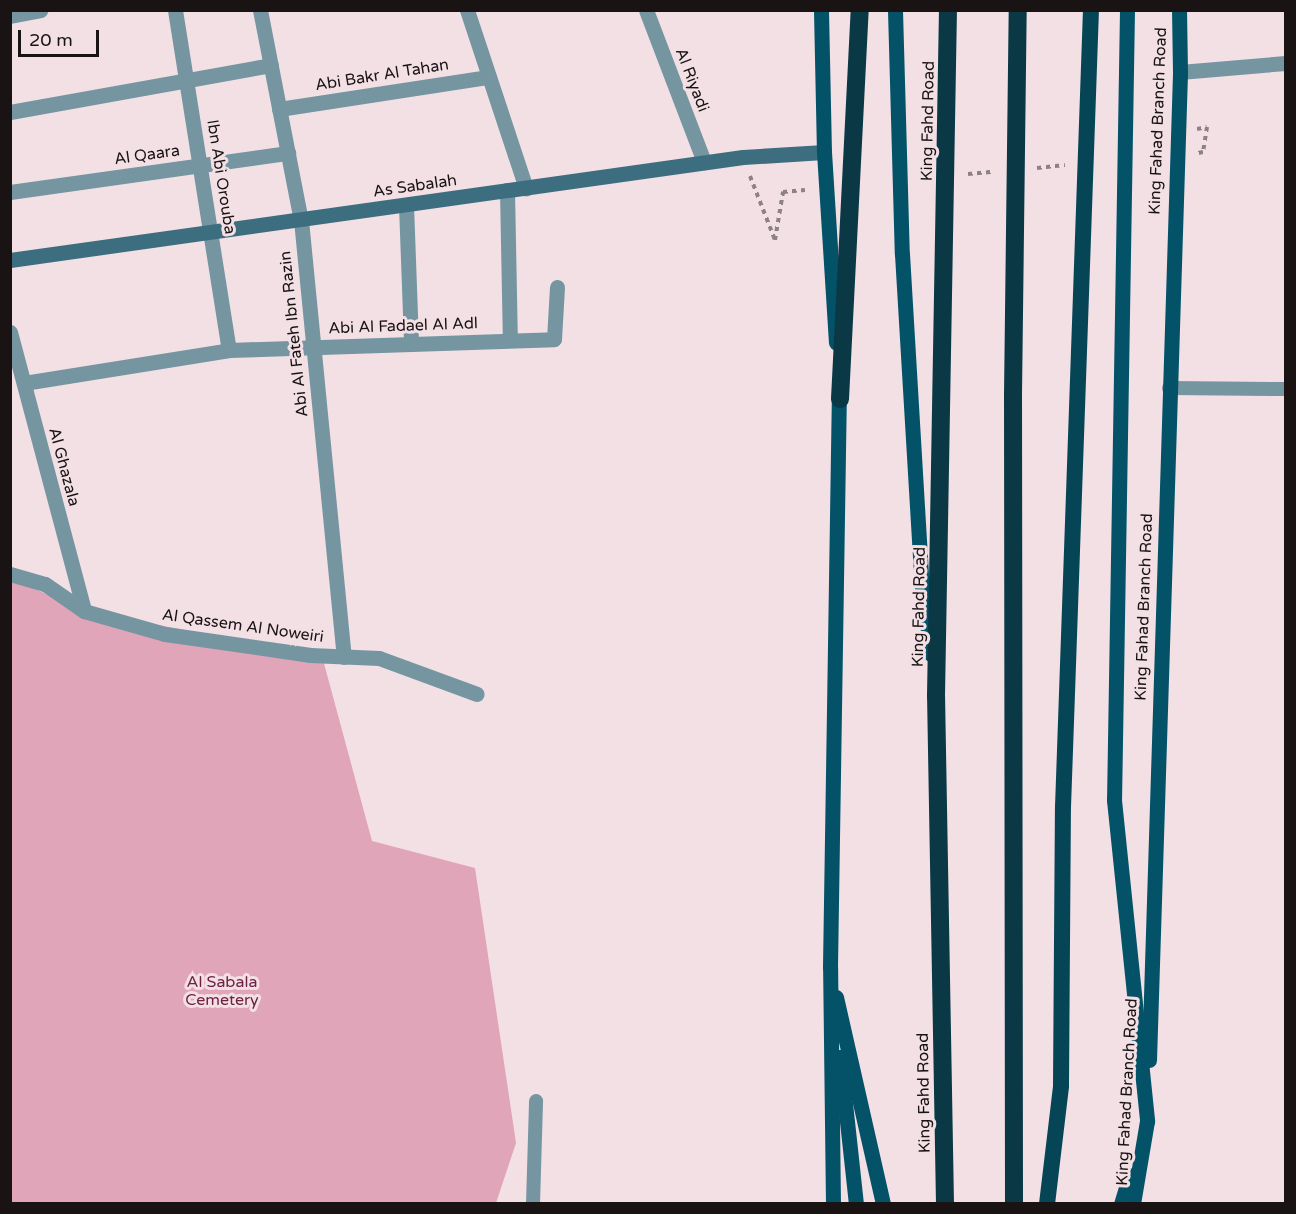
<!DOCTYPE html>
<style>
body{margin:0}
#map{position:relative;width:1296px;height:1214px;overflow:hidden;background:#f2e0e5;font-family:"Varela Round",sans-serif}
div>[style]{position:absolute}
.green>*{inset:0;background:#e1a5b9}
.path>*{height:4px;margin-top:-2px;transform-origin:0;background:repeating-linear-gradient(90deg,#8d8184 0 4.5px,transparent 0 9px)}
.service>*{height:14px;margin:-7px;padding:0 7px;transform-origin:7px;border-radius:7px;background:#7595a1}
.minor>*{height:15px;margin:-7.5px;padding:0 7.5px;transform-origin:7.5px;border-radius:7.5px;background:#7595a1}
.secondary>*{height:15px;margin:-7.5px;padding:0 7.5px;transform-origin:7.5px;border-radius:7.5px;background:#3d6e7f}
.primary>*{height:15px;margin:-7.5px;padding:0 7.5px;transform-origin:7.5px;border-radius:7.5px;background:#035267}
.trunk>*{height:16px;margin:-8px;padding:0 8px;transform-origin:8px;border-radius:8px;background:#064556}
.motorway>*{height:18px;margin:-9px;padding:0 9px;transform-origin:9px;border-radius:9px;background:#0a3845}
span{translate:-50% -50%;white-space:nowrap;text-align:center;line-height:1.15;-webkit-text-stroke:6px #f2e0e5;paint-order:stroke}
.street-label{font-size:16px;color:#191314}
.park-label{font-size:16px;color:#702043}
.frame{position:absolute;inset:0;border:12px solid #191314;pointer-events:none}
.scale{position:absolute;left:18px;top:30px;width:81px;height:27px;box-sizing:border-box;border:3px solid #191314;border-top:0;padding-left:8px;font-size:18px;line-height:21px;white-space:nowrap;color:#191314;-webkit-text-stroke:4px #f2e0e5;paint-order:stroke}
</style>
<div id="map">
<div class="green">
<i style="clip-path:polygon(11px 578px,84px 611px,322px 656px,372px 841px,475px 868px,516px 1143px,496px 1203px,11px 1204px)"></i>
</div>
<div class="path">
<i style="left:1197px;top:129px;width:10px;rotate:-11deg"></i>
<i style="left:1207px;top:127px;width:25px;rotate:99deg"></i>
<i style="left:1203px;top:152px;width:5px;rotate:169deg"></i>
<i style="left:1037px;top:168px;width:28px;rotate:-6deg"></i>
<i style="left:968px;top:174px;width:25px;rotate:-5deg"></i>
<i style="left:750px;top:176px;width:69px;rotate:68.7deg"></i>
<i style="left:775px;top:240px;width:49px;rotate:-80.5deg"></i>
<i style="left:783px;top:192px;width:22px;rotate:-5deg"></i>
</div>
<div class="service">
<i style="left:1169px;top:388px;width:117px;rotate:0.5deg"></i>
<i style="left:533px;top:1204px;width:103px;rotate:-88.3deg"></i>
</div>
<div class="minor">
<i style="left:175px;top:10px;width:344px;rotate:81deg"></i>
<i style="left:260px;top:10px;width:214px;rotate:79deg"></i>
<i style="left:301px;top:220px;width:439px;rotate:84.4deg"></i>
<i style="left:467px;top:10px;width:188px;rotate:71.7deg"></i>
<i style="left:646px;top:10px;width:163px;rotate:69.1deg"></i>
<i style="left:10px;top:16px;width:31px;rotate:-11deg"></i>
<i style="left:1180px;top:72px;width:106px;rotate:-4.9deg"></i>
<i style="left:279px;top:109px;width:212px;rotate:-8.7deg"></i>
<i style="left:10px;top:112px;width:265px;rotate:-10.2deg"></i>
<i style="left:507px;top:190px;width:150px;rotate:88.9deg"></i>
<i style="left:10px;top:192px;width:281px;rotate:-8deg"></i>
<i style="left:406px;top:205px;width:139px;rotate:87.9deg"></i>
<i style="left:10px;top:332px;width:289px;rotate:75.1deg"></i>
<i style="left:24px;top:383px;width:208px;rotate:-9.1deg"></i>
<i style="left:229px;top:350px;width:325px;rotate:-1.9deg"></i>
<i style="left:554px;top:339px;width:52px;rotate:-86.7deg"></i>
<i style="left:10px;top:574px;width:36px;rotate:16deg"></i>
<i style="left:45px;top:584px;width:47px;rotate:34.7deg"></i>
<i style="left:84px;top:611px;width:84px;rotate:15.9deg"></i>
<i style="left:165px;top:634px;width:147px;rotate:8.2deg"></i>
<i style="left:310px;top:655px;width:69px;rotate:2.5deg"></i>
<i style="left:379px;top:658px;width:104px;rotate:20.2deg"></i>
</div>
<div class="secondary">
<i style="left:10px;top:260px;width:740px;rotate:-8deg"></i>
<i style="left:743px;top:157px;width:81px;rotate:-3.5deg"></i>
</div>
<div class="primary">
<i style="left:821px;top:10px;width:142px;rotate:88.8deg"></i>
<i style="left:824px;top:152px;width:191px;rotate:86.4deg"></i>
<i style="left:895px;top:10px;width:244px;rotate:88.4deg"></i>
<i style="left:902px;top:254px;width:334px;rotate:86.6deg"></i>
<i style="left:922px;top:587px;width:68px;rotate:82.3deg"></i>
<i style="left:1127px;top:10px;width:790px;rotate:90.94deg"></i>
<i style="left:1114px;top:800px;width:323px;rotate:84.1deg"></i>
<i style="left:1147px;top:1121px;width:84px;rotate:99.6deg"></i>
<i style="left:836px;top:997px;width:212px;rotate:77.2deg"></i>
<i style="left:840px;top:1057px;width:148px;rotate:83.8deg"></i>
<i style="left:1149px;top:1060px;width:988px;rotate:-88.2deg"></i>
<i style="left:1180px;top:72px;width:62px;rotate:-90.9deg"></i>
<i style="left:833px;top:1204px;width:237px;rotate:-90.7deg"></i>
<i style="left:830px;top:967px;width:579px;rotate:-89.11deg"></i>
<i style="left:1121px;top:1204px;width:30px;rotate:-73deg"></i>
</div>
<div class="trunk">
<i style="left:1047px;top:1204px;width:119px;rotate:-83.2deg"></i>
<i style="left:1061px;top:1086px;width:279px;rotate:-89.6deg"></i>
<i style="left:1063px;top:807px;width:797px;rotate:-87.99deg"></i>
</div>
<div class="motorway">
<i style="left:840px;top:399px;width:390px;rotate:-87.1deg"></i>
<i style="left:945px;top:1204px;width:508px;rotate:-91.01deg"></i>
<i style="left:936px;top:696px;width:686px;rotate:-89deg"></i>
<i style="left:1014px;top:1204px;width:809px;rotate:-90.07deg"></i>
<i style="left:1013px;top:395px;width:385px;rotate:-89.3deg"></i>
</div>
<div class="street-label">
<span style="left:382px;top:75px;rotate:-9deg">Abi Bakr Al Tahan</span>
<span style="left:692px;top:80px;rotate:69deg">Al Riyadi</span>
<span style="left:928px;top:121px;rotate:-89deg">King Fahd Road</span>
<span style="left:1158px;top:121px;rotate:-88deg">King Fahad Branch Road</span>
<span style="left:147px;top:155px;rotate:-8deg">Al Qaara</span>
<span style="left:221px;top:177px;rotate:81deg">Ibn Abi Orouba</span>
<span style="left:415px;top:186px;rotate:-8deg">As Sabalah</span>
<span style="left:403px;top:326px;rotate:-2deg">Abi Al Fadael Al Adl</span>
<span style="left:294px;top:334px;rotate:-96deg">Abi Al Fateh Ibn Razin</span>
<span style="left:64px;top:467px;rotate:75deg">Al Ghazala</span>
<span style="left:919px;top:607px;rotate:-89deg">King Fahd Road</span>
<span style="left:1144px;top:607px;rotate:-88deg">King Fahad Branch Road</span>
<span style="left:243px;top:626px;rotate:8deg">Al Qassem Al Noweiri</span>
<span style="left:1127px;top:1092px;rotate:-87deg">King Fahad Branch Road</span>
<span style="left:924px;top:1093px;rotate:-91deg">King Fahd Road</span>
</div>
<div class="park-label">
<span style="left:222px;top:991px">Al Sabala<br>Cemetery</span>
</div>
<div class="frame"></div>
<div class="scale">20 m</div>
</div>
